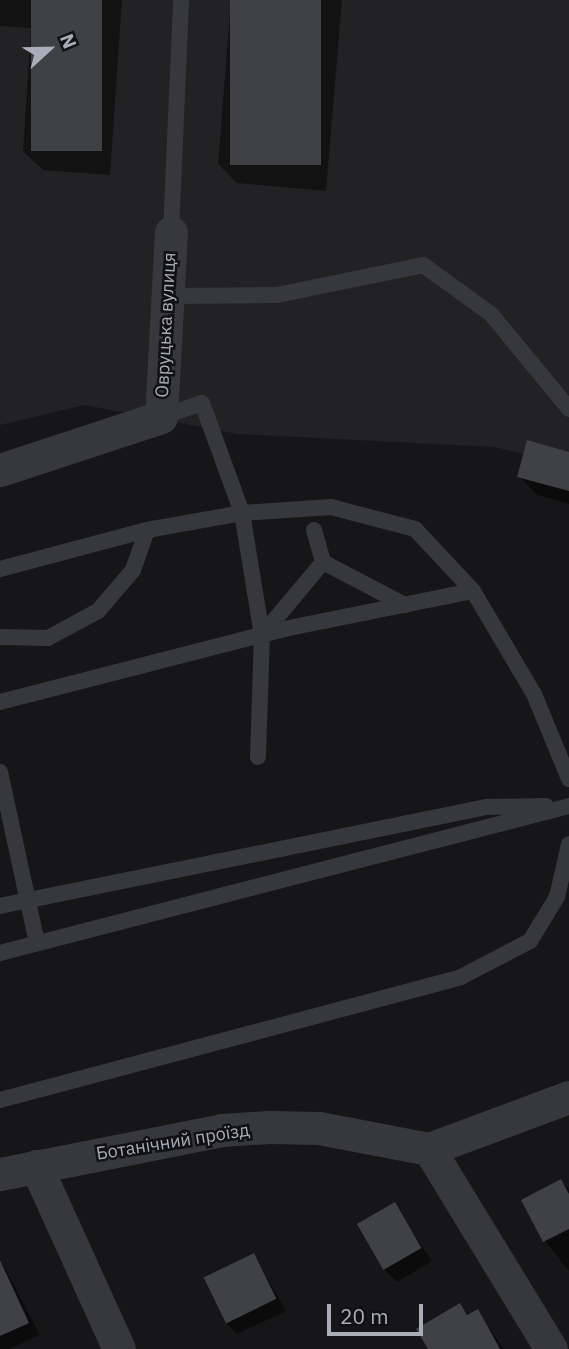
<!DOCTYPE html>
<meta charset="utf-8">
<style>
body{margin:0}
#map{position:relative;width:569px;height:1349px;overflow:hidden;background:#161618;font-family:"IBM Plex Sans",sans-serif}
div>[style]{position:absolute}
.built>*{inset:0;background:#222225}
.shadow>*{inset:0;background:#0007}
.building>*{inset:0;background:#404145;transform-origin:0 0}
.service>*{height:16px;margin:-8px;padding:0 8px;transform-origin:8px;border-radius:8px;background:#37383d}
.minor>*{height:33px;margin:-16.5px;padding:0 16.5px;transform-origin:16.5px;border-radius:16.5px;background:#37383d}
span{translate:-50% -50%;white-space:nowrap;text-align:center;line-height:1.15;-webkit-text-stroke:5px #111113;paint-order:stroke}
.street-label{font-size:18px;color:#a8adb8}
.north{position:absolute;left:14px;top:14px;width:70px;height:70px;-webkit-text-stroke:5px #111113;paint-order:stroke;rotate:68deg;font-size:19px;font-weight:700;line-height:28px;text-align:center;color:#a8adb8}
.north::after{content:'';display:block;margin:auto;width:24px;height:32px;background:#a8adb8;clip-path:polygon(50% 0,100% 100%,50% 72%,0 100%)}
.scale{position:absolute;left:327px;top:1304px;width:96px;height:32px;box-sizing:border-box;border:4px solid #a8adb8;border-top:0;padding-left:9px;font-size:21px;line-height:24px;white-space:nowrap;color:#a8adb8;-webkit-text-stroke:5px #111113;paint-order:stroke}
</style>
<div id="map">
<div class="built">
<i style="clip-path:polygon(0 0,569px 0,569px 465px,495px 447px,237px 434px,85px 405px,0 425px)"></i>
</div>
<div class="shadow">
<i style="clip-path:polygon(0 0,122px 0,110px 175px,43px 170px,23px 151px,31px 28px,0 26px)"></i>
<i style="clip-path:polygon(231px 0,342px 0,326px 191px,237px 183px,218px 164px)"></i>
<i style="clip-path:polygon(569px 453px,569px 504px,537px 495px,519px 476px)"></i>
<i style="clip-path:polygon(560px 1181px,569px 1189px,569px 1271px,545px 1241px)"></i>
<i style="clip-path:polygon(394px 1204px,432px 1261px,397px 1282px,385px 1270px)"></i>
<i style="clip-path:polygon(254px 1255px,286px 1311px,237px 1334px,225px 1322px)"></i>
<i style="clip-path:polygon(0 1259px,40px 1335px,9px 1349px,0 1349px)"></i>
<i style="clip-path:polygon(460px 1306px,470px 1316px,477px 1311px,504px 1349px,430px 1349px)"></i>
</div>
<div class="building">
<i style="left:31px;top:0;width:71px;height:151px"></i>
<i style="left:230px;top:0;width:91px;height:165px"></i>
<i style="clip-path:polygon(527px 440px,569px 452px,569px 491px,517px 477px)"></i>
<i style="clip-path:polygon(561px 1179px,569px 1194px,569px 1229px,543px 1242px,521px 1200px)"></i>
<i style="left:395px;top:1202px;width:53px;height:44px;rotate:60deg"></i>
<i style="left:254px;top:1253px;width:51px;height:56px;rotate:64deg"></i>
<i style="clip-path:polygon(0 1260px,29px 1323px,0 1336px)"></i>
<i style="clip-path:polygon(460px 1303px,467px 1315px,478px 1309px,500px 1349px,428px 1349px,416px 1329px)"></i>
</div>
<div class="service">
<i style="left:171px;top:232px;width:232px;rotate:-87.5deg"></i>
<i style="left:170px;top:296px;width:107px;rotate:-0.5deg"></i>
<i style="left:277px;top:295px;width:149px;rotate:-11.6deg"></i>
<i style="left:423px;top:265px;width:84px;rotate:35.8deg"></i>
<i style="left:491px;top:314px;width:123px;rotate:50.6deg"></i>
<i style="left:161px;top:417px;width:43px;rotate:-18.9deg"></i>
<i style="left:202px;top:403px;width:117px;rotate:70deg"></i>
<i style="left:242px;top:513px;width:124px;rotate:80.7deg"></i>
<i style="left:262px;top:635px;width:122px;rotate:91.9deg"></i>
<i style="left:314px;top:530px;width:33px;rotate:74deg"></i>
<i style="left:0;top:569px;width:152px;rotate:-14.9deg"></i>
<i style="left:147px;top:530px;width:97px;rotate:-10.1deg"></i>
<i style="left:242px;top:513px;width:89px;rotate:-3.9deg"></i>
<i style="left:331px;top:507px;width:87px;rotate:14.7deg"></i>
<i style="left:415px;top:529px;width:85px;rotate:46.9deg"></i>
<i style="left:473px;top:591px;width:120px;rotate:59.4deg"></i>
<i style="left:534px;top:694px;width:92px;rotate:67.6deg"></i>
<i style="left:262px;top:635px;width:95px;rotate:-50.1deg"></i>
<i style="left:323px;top:562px;width:93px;rotate:27.7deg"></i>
<i style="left:0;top:637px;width:48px;rotate:1.2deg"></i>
<i style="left:48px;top:638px;width:57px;rotate:-28.4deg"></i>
<i style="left:98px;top:611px;width:54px;rotate:-49.5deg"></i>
<i style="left:133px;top:570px;width:42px;rotate:-70.7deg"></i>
<i style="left:0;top:702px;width:293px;rotate:-14.4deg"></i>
<i style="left:284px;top:629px;width:193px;rotate:-11.4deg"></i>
<i style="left:0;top:772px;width:175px;rotate:77.8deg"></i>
<i style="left:0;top:906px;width:497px;rotate:-11.5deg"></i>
<i style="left:487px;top:807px;width:59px;rotate:-1deg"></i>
<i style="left:0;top:953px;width:588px;rotate:-14.49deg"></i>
<i style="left:0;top:1100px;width:477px;rotate:-14.9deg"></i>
<i style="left:461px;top:977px;width:78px;rotate:-27.6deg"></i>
<i style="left:530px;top:941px;width:52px;rotate:-58.5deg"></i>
<i style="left:557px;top:897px;width:54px;rotate:-77.2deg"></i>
</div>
<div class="minor">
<i style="left:0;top:470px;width:169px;rotate:-18.2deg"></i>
<i style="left:161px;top:417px;width:185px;rotate:-86.9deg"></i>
<i style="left:429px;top:1149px;width:234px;rotate:58.6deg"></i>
<i style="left:429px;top:1149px;width:149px;rotate:-20.4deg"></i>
<i style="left:36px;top:1166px;width:201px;rotate:65.6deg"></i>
<i style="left:0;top:1174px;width:226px;rotate:-11.2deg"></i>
<i style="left:222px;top:1130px;width:47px;rotate:-3.7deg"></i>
<i style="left:269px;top:1127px;width:50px;rotate:1.1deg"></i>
<i style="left:319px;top:1128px;width:112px;rotate:10.8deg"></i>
</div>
<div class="street-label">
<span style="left:166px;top:325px;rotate:-87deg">Овруцька вулиця</span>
<span style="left:173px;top:1142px;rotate:-9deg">Ботанічний проїзд</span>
</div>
<div class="north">N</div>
<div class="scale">20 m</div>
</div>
